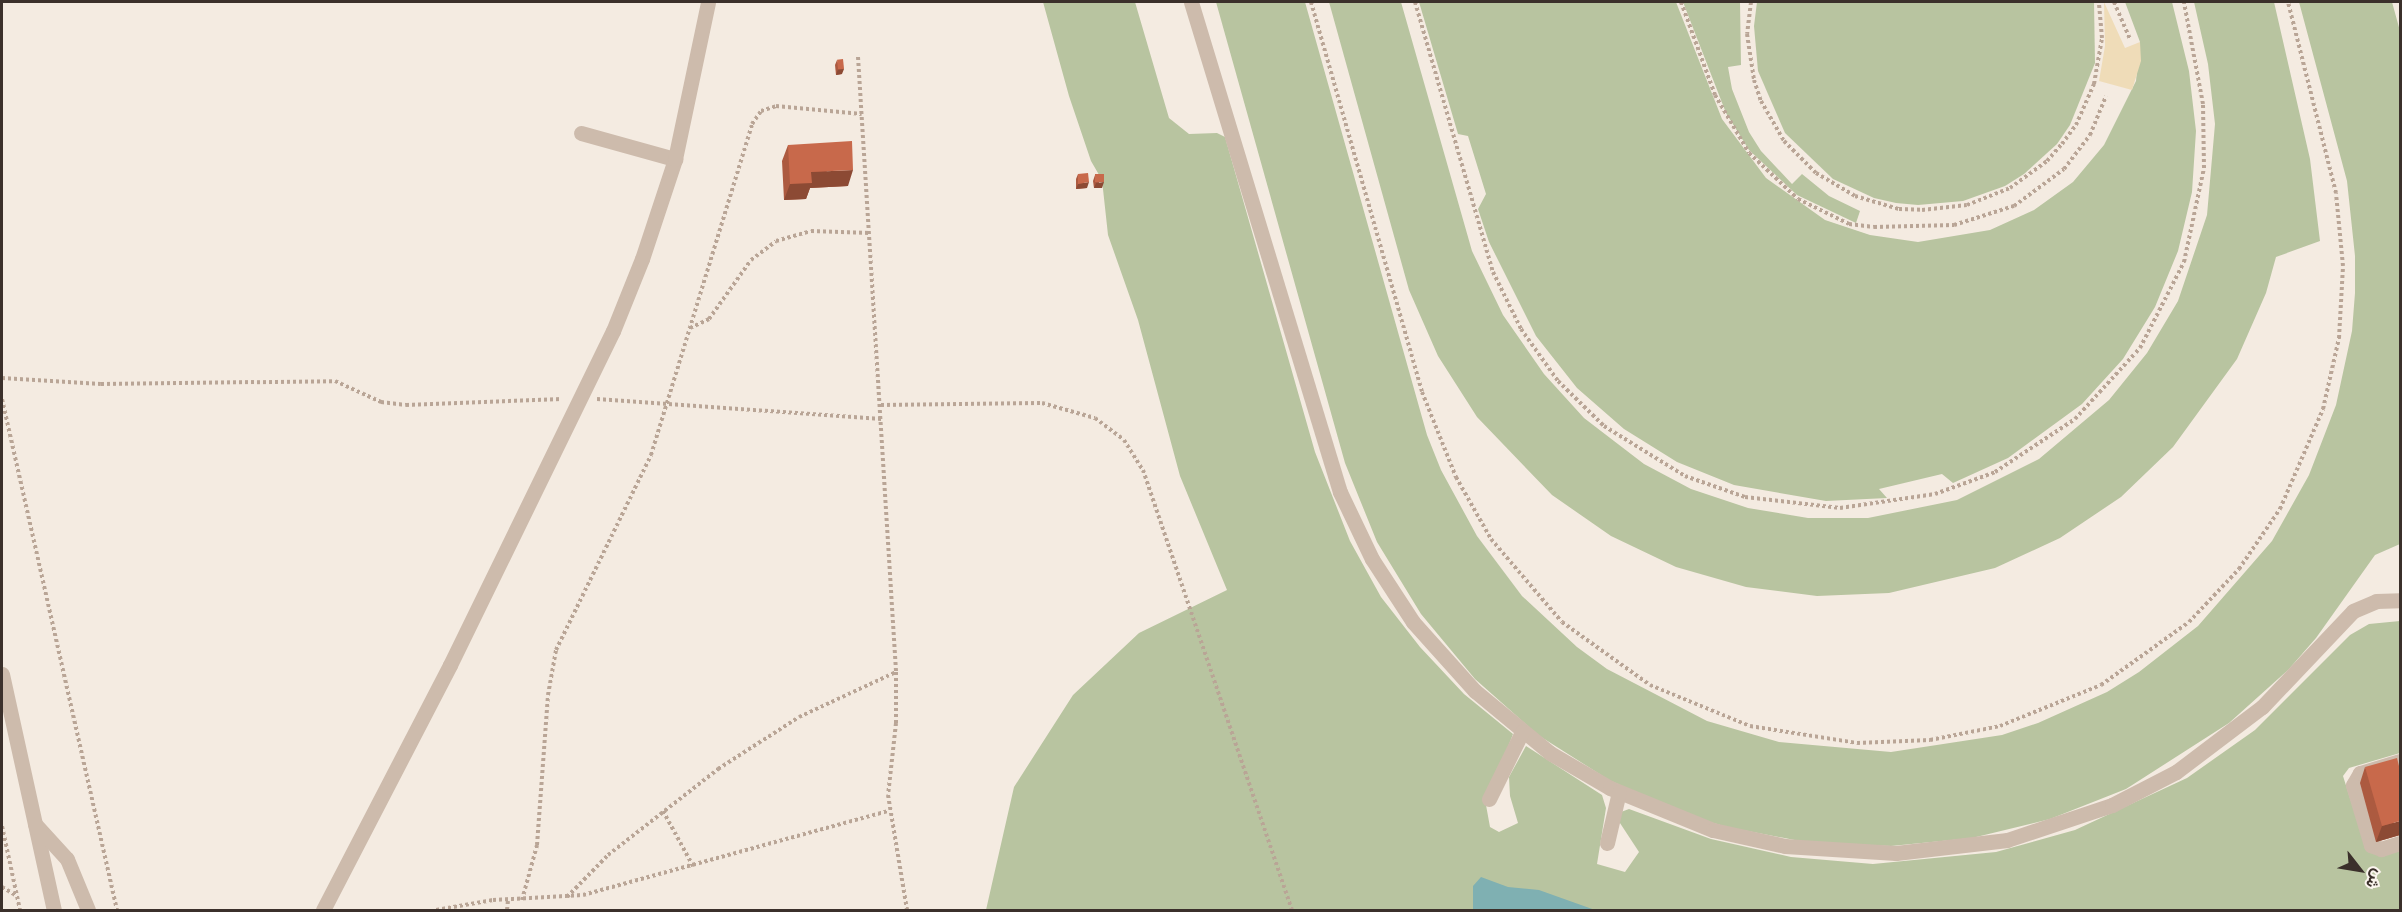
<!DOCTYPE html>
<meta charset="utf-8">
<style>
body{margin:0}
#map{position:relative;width:2402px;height:912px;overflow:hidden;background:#f4ebe1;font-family:"Asap Condensed",Vazirmatn,sans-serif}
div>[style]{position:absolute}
.green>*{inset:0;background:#b8c4a0}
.sand>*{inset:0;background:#efdcb8}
.water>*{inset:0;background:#7fb0b2}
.path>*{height:4px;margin-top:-2px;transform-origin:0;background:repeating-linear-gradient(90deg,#b9a596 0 3px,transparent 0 6px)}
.minor>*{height:15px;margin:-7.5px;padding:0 7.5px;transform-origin:7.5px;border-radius:7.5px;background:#cdbbac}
.wall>*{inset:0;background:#ac5a40}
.shaded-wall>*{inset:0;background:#8c4a34}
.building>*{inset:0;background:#c8694b;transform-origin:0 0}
span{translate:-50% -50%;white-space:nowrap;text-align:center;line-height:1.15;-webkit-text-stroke:4.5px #fbf5ee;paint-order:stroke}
.frame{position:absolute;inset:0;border:3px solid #3b302b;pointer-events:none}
.north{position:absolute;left:2330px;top:840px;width:60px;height:60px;-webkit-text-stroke:4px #fbf5ee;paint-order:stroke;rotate:121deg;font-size:16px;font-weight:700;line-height:24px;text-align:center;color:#3b302b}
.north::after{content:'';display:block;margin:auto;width:21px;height:27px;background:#3b302b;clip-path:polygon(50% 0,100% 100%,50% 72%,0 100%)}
</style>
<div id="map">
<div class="green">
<i style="clip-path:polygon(1043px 2px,1135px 2px,1169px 118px,1189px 134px,1217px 133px,1225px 137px,1315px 452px,1350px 541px,1381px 597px,1420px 647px,1464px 694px,1513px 734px,1486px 805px,1490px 827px,1499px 832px,1518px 823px,1510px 796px,1509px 777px,1526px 746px,1602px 795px,1606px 808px,1597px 864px,1625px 872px,1639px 852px,1618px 820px,1621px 812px,1629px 809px,1711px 839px,1791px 857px,1873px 864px,1996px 852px,2075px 830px,2187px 778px,2255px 730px,2350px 635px,2369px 624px,2400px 621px,2400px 753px,2349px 768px,2343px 776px,2364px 842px,2386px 854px,2400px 851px,2400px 910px,986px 910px,1014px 787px,1073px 695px,1139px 633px,1227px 590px,1180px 476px,1138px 320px,1108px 235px,1102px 180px,1091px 161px,1069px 96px)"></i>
<i style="clip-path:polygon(1216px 2px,1305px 2px,1427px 435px,1441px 470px,1477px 536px,1522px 596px,1577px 647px,1607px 669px,1707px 721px,1779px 742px,1891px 752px,2002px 735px,2038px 723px,2107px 692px,2139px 672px,2198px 626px,2272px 541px,2309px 475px,2336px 405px,2352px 331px,2355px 293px,2355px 256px,2347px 181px,2299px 2px,2392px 2px,2400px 31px,2400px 544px,2375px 555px,2316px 638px,2289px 669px,2229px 723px,2126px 789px,2050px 819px,1972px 838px,1891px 846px,1810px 843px,1727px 827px,1686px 815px,1609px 780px,1538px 735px,1475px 679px,1421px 614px,1377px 542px,1345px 463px)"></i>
<i style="clip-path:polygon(1329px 2px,1401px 2px,1472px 251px,1503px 315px,1544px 374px,1584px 418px,1644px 464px,1691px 489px,1748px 508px,1808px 518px,1868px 518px,1957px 500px,2039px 459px,2109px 400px,2147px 353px,2178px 301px,2207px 215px,2215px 124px,2208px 64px,2194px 2px,2274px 2px,2310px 159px,2320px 241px,2276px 257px,2266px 293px,2237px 359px,2173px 447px,2121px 497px,2060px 538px,1995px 568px,1889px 593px,1817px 596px,1746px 587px,1676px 567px,1611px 536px,1552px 495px,1477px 417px,1438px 356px,1409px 290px)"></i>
<i style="clip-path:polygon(1419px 2px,1676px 2px,1722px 119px,1766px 178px,1825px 220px,1870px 235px,1918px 242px,1990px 230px,2034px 210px,2073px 182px,2104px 145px,2136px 81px,2140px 42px,2125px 2px,2172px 2px,2189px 71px,2196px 131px,2192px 192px,2178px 251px,2155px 307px,2123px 359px,2082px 404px,2008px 458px,1953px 483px,1942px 474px,1879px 489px,1887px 498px,1826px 501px,1734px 485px,1677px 462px,1624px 429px,1577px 388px,1536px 336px,1489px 242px,1478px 209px,1486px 194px,1468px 136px,1458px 134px)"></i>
<i style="clip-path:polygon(1683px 2px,1740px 2px,1741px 65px,1728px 67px,1732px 89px,1749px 132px,1761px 151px,1792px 184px,1802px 174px,1829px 196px,1860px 211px,1856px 223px,1797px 195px,1749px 150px,1726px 113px)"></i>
<i style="clip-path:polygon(1757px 2px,2094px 2px,2095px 63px,2070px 125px,2057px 144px,2024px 174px,2005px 186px,1963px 201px,1918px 205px,1896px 203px,1874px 198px,1833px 179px,1785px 133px,1758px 71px,1754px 26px)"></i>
</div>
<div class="sand">
<i style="clip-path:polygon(2104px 2px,2125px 48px,2140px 42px,2141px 61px,2132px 90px,2099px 81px,2105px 46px)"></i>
</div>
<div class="water">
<i style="clip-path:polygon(1481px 877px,1508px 887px,1539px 890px,1595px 910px,1473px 910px,1473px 886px)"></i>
</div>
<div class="path">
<i style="left:1311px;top:2px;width:405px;rotate:74.1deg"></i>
<i style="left:1422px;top:392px;width:92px;rotate:68.2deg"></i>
<i style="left:1456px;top:477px;width:71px;rotate:60.6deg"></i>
<i style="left:1491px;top:539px;width:109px;rotate:49.5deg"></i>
<i style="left:1562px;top:622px;width:108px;rotate:35.6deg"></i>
<i style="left:1650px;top:685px;width:108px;rotate:22.3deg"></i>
<i style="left:1750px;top:726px;width:108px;rotate:9deg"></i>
<i style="left:1857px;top:743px;width:73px;rotate:-2.4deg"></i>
<i style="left:1930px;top:740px;width:71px;rotate:-11.3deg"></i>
<i style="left:2000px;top:726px;width:109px;rotate:-22.1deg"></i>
<i style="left:2101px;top:685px;width:108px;rotate:-35.6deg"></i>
<i style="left:2189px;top:622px;width:73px;rotate:-46.7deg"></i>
<i style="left:2239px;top:569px;width:73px;rotate:-55.7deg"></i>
<i style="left:2280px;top:509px;width:109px;rotate:-66.7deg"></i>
<i style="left:2323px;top:409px;width:73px;rotate:-77.3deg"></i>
<i style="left:2339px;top:338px;width:72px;rotate:-86.8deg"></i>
<i style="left:2343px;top:266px;width:73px;rotate:-95.5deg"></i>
<i style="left:2336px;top:193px;width:197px;rotate:-104.1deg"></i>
<i style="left:1415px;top:2px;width:281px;rotate:73.9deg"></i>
<i style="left:1493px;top:272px;width:64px;rotate:63.8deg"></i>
<i style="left:1521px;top:329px;width:64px;rotate:54.6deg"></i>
<i style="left:1558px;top:381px;width:64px;rotate:44.4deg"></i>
<i style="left:1604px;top:426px;width:95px;rotate:31.7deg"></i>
<i style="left:1685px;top:476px;width:64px;rotate:19.3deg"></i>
<i style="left:1745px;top:497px;width:96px;rotate:6.6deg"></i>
<i style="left:1840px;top:508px;width:96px;rotate:-8.4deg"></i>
<i style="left:1935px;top:494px;width:64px;rotate:-20.1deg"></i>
<i style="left:1995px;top:472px;width:96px;rotate:-33.5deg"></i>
<i style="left:2075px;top:419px;width:96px;rotate:-47.5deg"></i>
<i style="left:2140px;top:348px;width:97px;rotate:-62.9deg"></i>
<i style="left:2184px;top:262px;width:96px;rotate:-78deg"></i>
<i style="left:2204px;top:168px;width:64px;rotate:-90.9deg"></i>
<i style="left:2203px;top:104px;width:104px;rotate:-100.6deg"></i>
<i style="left:1681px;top:2px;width:99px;rotate:69.9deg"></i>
<i style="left:1715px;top:95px;width:67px;rotate:59.6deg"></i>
<i style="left:1749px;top:153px;width:67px;rotate:43.2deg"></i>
<i style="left:1798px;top:199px;width:57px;rotate:26.1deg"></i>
<i style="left:1849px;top:224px;width:25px;rotate:7deg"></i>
<i style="left:1874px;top:227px;width:80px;rotate:-1.4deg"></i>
<i style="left:1954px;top:225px;width:63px;rotate:-17.6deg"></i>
<i style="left:2014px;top:206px;width:62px;rotate:-36.5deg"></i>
<i style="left:2064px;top:169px;width:43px;rotate:-52.6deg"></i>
<i style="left:2090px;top:135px;width:42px;rotate:-67.7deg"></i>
<i style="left:1751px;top:2px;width:32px;rotate:97deg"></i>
<i style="left:1747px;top:34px;width:47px;rotate:81.3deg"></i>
<i style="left:1754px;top:80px;width:22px;rotate:72deg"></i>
<i style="left:1761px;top:101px;width:46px;rotate:60.1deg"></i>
<i style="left:1784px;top:141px;width:45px;rotate:45deg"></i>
<i style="left:1816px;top:173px;width:45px;rotate:30.5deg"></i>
<i style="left:1855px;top:196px;width:46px;rotate:16.5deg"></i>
<i style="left:1899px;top:209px;width:23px;rotate:2deg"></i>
<i style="left:1922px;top:210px;width:45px;rotate:-6.3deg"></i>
<i style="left:1967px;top:205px;width:46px;rotate:-21.6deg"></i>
<i style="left:2010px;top:188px;width:46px;rotate:-36.1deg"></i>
<i style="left:2047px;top:161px;width:23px;rotate:-49deg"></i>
<i style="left:2062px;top:144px;width:24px;rotate:-54deg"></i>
<i style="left:2076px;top:125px;width:45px;rotate:-66.3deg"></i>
<i style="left:2094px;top:84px;width:47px;rotate:-80.1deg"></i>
<i style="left:2102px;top:38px;width:36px;rotate:-95deg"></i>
<i style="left:2114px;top:2px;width:40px;rotate:66.6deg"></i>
<i style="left:858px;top:57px;width:616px;rotate:86.46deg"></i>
<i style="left:896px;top:672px;width:51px;rotate:90deg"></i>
<i style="left:896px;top:723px;width:72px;rotate:96.3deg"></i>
<i style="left:888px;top:795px;width:117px;rotate:80.6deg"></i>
<i style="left:690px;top:328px;width:21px;rotate:-25deg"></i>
<i style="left:709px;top:319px;width:72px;rotate:-54.6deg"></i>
<i style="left:751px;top:260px;width:31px;rotate:-37deg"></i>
<i style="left:776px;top:241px;width:36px;rotate:-16deg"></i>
<i style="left:811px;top:231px;width:59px;rotate:1.9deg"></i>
<i style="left:2px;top:378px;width:99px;rotate:3.5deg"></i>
<i style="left:101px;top:384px;width:234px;rotate:-0.7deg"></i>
<i style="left:335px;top:381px;width:51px;rotate:24.5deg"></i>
<i style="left:381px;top:402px;width:25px;rotate:7deg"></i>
<i style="left:406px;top:405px;width:156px;rotate:-2.2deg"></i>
<i style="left:2px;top:399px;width:524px;rotate:77.32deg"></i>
<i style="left:597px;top:399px;width:285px;rotate:4deg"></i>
<i style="left:881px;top:405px;width:161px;rotate:-0.7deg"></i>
<i style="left:1042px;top:403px;width:55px;rotate:15.8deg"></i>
<i style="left:1095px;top:418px;width:36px;rotate:37deg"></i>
<i style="left:1124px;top:440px;width:36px;rotate:58deg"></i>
<i style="left:1143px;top:470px;width:465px;rotate:71.3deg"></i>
<i style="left:663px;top:811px;width:63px;rotate:61.4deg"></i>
<i style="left:2px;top:826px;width:86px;rotate:77.9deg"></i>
<i style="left:2px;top:887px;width:17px;rotate:31deg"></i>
<i style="left:567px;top:897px;width:59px;rotate:-45.7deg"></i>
<i style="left:608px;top:855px;width:140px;rotate:-38deg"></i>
<i style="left:718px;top:769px;width:96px;rotate:-32.7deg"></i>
<i style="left:799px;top:717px;width:107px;rotate:-24.9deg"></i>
<i style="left:522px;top:900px;width:57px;rotate:-74.7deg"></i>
<i style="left:537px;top:845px;width:150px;rotate:-85.8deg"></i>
<i style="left:548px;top:695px;width:46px;rotate:-79.9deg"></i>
<i style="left:556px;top:650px;width:217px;rotate:-64deg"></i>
<i style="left:651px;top:455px;width:346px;rotate:-73deg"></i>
<i style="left:752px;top:124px;width:16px;rotate:-55deg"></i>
<i style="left:761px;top:111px;width:16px;rotate:-18deg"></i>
<i style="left:776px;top:106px;width:86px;rotate:5.3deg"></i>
<i style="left:436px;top:910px;width:58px;rotate:-10deg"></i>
<i style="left:493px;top:900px;width:90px;rotate:-3.2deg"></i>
<i style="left:583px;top:895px;width:317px;rotate:-15.4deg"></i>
<i style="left:507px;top:910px;width:9px;rotate:-84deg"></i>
</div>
<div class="minor">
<i style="left:1191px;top:2px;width:512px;rotate:73.09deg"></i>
<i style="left:1340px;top:492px;width:74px;rotate:64.5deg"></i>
<i style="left:1372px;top:559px;width:75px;rotate:56.9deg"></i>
<i style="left:1413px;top:622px;width:93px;rotate:48.1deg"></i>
<i style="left:1475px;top:691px;width:97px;rotate:39.6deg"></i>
<i style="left:1550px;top:753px;width:69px;rotate:30.3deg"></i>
<i style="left:1610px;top:788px;width:111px;rotate:22.2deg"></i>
<i style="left:1713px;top:830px;width:74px;rotate:12.5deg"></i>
<i style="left:1785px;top:846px;width:111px;rotate:3.6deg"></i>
<i style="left:1896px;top:853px;width:112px;rotate:-6.7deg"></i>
<i style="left:2007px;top:840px;width:111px;rotate:-18.4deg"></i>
<i style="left:2112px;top:805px;width:72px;rotate:-27.3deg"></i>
<i style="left:2176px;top:772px;width:108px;rotate:-37.1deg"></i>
<i style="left:2262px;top:707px;width:132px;rotate:-46.5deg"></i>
<i style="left:2353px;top:611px;width:25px;rotate:-23deg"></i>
<i style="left:2376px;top:601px;width:24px;rotate:-2deg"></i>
<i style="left:581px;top:133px;width:98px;rotate:15.5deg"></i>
<i style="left:2px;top:674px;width:242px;rotate:77.6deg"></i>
<i style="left:2400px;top:761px;width:42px;rotate:163.3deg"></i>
<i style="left:2360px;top:773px;width:14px;rotate:120deg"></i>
<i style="left:2353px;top:785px;width:63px;rotate:73.3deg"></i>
<i style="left:2371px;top:845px;width:11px;rotate:22deg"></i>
<i style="left:2381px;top:849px;width:20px;rotate:-18deg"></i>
<i style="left:1489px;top:799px;width:75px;rotate:-63.8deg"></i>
<i style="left:35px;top:824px;width:47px;rotate:47.6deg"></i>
<i style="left:67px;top:859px;width:55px;rotate:67.6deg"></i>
<i style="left:1607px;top:843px;width:52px;rotate:-76.8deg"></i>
<i style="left:323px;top:910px;width:276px;rotate:-62.6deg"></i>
<i style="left:450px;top:665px;width:372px;rotate:-64deg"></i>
<i style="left:613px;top:331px;width:78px;rotate:-68.1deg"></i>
<i style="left:642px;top:259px;width:105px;rotate:-71.7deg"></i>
<i style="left:675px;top:159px;width:160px;rotate:-78.1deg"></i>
</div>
<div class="wall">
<i style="clip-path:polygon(837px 60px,842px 74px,836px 75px,835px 65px)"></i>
<i style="clip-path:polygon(788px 145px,848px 186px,810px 188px,806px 199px,784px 200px,782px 161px)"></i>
<i style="clip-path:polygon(1078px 174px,1087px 188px,1076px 189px,1076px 179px)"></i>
<i style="clip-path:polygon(1095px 175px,1102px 188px,1094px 188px,1093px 181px)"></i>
<i style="clip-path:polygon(2365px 767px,2400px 835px,2376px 842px,2360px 783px)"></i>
</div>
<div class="shaded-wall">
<i style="clip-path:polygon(838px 69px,844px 69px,842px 74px,836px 75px)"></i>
<i style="clip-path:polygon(853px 170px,848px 186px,810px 188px,806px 199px,784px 200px,790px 184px,811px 172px)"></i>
<i style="clip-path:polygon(1089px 182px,1087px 188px,1076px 189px,1078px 184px)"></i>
<i style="clip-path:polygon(1104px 182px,1102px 188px,1094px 188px,1096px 183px)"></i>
<i style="clip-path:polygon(2400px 821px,2400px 835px,2376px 842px,2382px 826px)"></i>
</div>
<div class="building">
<i style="left:843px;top:59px;width:10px;height:6px;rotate:84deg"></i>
<i style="clip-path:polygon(852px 141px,853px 170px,811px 172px,812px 183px,790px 184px,788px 145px)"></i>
<i style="clip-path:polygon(1088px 173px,1089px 182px,1078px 184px,1078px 174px)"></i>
<i style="left:1104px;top:174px;width:8px;height:9px;rotate:90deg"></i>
<i style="clip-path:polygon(2397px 758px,2400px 770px,2400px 821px,2382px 826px,2365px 767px)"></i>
</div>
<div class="frame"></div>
<div class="north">ش</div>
</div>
